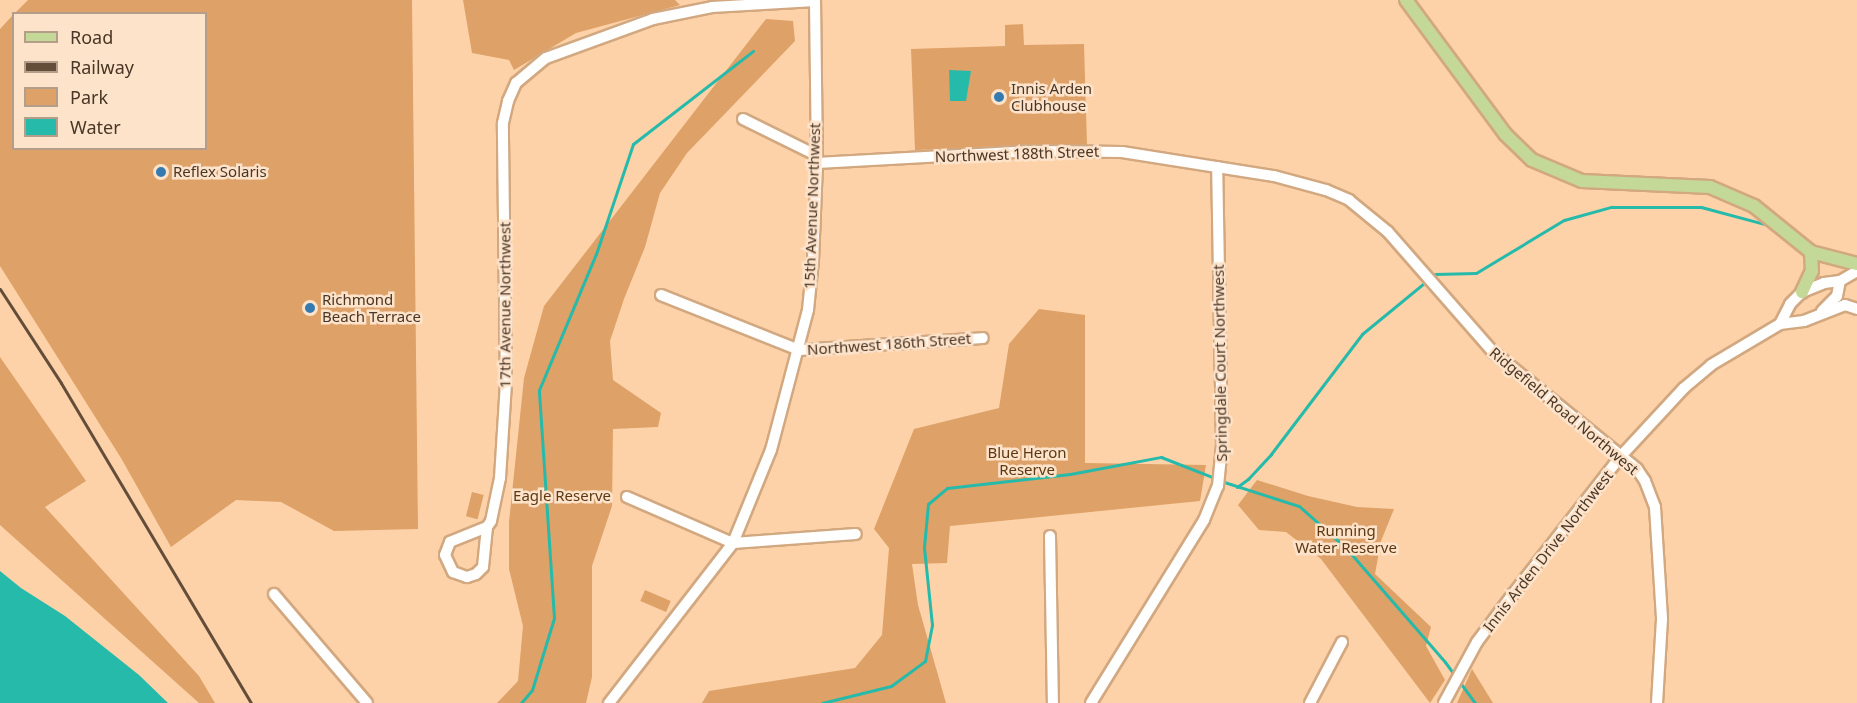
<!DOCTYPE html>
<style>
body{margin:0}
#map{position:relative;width:1857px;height:703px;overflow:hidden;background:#fed2a9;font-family:"Noto Sans",sans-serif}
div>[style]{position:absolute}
.green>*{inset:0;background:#dea167;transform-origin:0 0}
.water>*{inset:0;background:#26baab}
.stream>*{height:3px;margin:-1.5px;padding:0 1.5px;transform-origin:1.5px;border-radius:1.5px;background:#26baab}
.roads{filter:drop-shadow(2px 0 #d2a880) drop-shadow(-2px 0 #d2a880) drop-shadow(0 2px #d2a880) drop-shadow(0 -2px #d2a880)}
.minor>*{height:10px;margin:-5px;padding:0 5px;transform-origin:5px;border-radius:5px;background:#fff}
.major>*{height:12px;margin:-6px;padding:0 6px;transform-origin:6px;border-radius:6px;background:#c4d997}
.rail>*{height:3px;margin:-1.5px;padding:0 1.5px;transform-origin:1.5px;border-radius:1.5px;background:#644e3a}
.dots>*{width:16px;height:16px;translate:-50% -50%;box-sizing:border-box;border:3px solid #fee3cb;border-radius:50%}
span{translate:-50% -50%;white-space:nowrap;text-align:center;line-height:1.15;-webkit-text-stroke:5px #fee3cb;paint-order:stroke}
.poi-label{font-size:15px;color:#483626}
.left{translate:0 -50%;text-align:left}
.street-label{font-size:15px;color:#483626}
.park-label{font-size:15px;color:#5c3913}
.legend{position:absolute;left:12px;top:12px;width:195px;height:138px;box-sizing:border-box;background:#fee3cb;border:2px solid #b59e89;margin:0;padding:8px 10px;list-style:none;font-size:18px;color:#483626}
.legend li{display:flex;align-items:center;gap:12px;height:30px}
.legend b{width:30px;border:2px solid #b59e89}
</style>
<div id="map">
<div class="green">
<i style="clip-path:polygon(28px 0,412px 0,418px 529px,334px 531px,281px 502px,236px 500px,171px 547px,121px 458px,0 266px,0 29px,13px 15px,14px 148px,206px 148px,206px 14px,15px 13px)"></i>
<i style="clip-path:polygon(463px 0,675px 0,680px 5px,576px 33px,514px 70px,509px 60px,472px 53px)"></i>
<i style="clip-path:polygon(766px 19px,793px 21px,795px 41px,687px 153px,660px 193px,645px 247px,624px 299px,610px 341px,613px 380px,661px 413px,658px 427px,613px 429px,612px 506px,592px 566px,592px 677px,586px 703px,497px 703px,518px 681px,523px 626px,509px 569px,509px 522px,524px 378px,544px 306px)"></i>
<i style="clip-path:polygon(1023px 24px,1024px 45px,1084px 44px,1087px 145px,915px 150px,911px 49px,1005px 46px,1005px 25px)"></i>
<i style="clip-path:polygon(1039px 309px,1085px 315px,1085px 463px,1206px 465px,1200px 501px,950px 526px,947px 563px,912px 564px,918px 605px,946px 703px,702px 703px,709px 691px,855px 668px,882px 635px,889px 548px,874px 529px,914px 429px,999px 408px,1009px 344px)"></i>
<i style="clip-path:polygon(0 357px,86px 481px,45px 507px,199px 676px,215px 703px,199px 703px,0 525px)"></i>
<i style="clip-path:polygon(1257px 480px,1308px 496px,1357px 507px,1394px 509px,1381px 541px,1375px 574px,1431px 627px,1426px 646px,1445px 680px,1430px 703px,1321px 559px,1286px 532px,1259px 530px,1238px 505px)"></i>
<i style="left:472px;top:492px;width:12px;height:25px;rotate:14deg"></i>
<i style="left:645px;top:590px;width:28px;height:12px;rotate:23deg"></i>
<i style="clip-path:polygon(1472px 669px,1493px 703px,1457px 703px)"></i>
</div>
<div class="water">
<i style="clip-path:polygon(949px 70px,971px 71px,966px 101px,950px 101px)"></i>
<i style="clip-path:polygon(0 571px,21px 588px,65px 616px,139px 675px,168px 703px,0 703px)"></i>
</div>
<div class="stream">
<i style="left:1221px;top:481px;width:82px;rotate:17.8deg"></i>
<i style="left:1299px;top:506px;width:63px;rotate:41.8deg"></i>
<i style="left:1346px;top:548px;width:151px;rotate:49deg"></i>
<i style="left:1445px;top:662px;width:51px;rotate:53.8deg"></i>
<i style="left:1237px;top:487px;width:14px;rotate:-36deg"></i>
<i style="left:1248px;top:479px;width:34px;rotate:-47deg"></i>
<i style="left:1271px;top:454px;width:151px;rotate:-52.8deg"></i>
<i style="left:1362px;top:334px;width:94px;rotate:-39.4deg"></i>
<i style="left:1435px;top:274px;width:41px;rotate:-1.4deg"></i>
<i style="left:1476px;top:273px;width:103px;rotate:-31.1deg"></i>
<i style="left:1564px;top:220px;width:49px;rotate:-15.5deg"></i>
<i style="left:1611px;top:207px;width:90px"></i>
<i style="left:1701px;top:207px;width:69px;rotate:15deg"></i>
<i style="left:521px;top:703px;width:17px;rotate:-50deg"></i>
<i style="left:532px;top:690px;width:75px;rotate:-73deg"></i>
<i style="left:554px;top:618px;width:228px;rotate:-93.8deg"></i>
<i style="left:539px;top:390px;width:147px;rotate:-67.3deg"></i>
<i style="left:596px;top:254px;width:116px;rotate:-71.4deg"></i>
<i style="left:633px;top:144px;width:152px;rotate:-37.8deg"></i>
<i style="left:822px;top:703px;width:71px;rotate:-13.8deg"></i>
<i style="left:891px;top:686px;width:42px;rotate:-36.3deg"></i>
<i style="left:925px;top:661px;width:37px;rotate:-79deg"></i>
<i style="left:932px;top:625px;width:78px;rotate:-95.9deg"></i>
<i style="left:924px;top:547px;width:43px;rotate:-84.7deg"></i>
<i style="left:928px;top:504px;width:25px;rotate:-40deg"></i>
<i style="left:947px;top:488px;width:124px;rotate:-6.5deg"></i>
<i style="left:1070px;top:474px;width:93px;rotate:-10.6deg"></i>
<i style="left:1161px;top:457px;width:58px;rotate:21.3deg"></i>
</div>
<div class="roads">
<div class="minor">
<i style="left:743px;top:119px;width:81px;rotate:26.3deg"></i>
<i style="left:817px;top:163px;width:217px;rotate:-3.2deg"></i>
<i style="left:1034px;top:151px;width:88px;rotate:0.7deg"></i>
<i style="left:1122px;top:152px;width:154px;rotate:9deg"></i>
<i style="left:1274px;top:176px;width:54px;rotate:15.1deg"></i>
<i style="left:1326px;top:190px;width:25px;rotate:23deg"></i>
<i style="left:1349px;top:200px;width:50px;rotate:39.4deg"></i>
<i style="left:1388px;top:232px;width:158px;rotate:48.8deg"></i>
<i style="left:1492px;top:351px;width:187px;rotate:39.1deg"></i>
<i style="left:1637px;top:469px;width:14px;rotate:56deg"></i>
<i style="left:1645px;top:481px;width:28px;rotate:69deg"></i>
<i style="left:1655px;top:507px;width:112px;rotate:86.4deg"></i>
<i style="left:1662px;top:619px;width:84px;rotate:93.4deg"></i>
<i style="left:661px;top:295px;width:149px;rotate:21.7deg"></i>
<i style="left:799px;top:350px;width:184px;rotate:-3.7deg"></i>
<i style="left:1822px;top:311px;width:21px;rotate:-45deg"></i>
<i style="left:1837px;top:296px;width:15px;rotate:-79deg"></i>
<i style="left:1780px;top:324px;width:22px;rotate:-63deg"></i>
<i style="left:1790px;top:304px;width:17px;rotate:-45deg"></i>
<i style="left:1802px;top:292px;width:24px;rotate:-22deg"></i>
<i style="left:1824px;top:283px;width:16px;rotate:-7deg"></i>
<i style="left:1840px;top:281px;width:20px;rotate:-30deg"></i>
<i style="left:627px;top:497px;width:116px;rotate:23.5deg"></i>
<i style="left:733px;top:543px;width:123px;rotate:-4.2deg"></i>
<i style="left:487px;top:527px;width:40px;rotate:158deg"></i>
<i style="left:450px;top:542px;width:14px;rotate:111deg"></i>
<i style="left:445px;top:555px;width:19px;rotate:65deg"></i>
<i style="left:453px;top:572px;width:15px;rotate:20deg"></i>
<i style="left:467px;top:577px;width:9px;rotate:-18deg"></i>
<i style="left:476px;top:574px;width:10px;rotate:-45deg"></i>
<i style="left:483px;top:567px;width:40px;rotate:-84.3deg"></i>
<i style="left:487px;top:527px;width:7px;rotate:-56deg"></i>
<i style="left:491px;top:521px;width:44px;rotate:-78.2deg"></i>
<i style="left:500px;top:478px;width:95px;rotate:-86.4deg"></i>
<i style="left:506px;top:383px;width:260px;rotate:-90.7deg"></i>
<i style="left:503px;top:123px;width:23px;rotate:-77deg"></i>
<i style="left:508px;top:101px;width:20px;rotate:-66deg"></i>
<i style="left:516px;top:83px;width:39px;rotate:-40deg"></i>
<i style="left:546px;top:58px;width:114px;rotate:-20deg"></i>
<i style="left:653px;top:19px;width:60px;rotate:-11.5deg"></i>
<i style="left:712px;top:7px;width:103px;rotate:-3.3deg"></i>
<i style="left:1050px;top:536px;width:167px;rotate:89deg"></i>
<i style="left:274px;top:594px;width:143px;rotate:49.5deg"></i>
<i style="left:609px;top:703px;width:202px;rotate:-52.2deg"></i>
<i style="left:733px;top:543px;width:100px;rotate:-67.8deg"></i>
<i style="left:771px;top:450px;width:145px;rotate:-75.2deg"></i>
<i style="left:808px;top:310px;width:50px;rotate:-84.3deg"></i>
<i style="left:813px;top:260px;width:97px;rotate:-87.6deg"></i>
<i style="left:817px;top:163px;width:163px;rotate:-90.7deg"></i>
<i style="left:1091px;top:703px;width:215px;rotate:-58.3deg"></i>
<i style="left:1204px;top:520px;width:37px;rotate:-68deg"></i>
<i style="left:1218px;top:486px;width:41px;rotate:-84.4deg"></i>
<i style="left:1222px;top:445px;width:278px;rotate:-91deg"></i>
<i style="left:1310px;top:703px;width:69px;rotate:-62.3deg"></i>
<i style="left:1444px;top:703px;width:69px;rotate:-61.6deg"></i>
<i style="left:1477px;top:642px;width:60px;rotate:-53.1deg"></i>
<i style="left:1513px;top:594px;width:175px;rotate:-52deg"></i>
<i style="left:1621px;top:456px;width:93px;rotate:-47.2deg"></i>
<i style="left:1684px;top:388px;width:35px;rotate:-40deg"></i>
<i style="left:1711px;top:365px;width:80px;rotate:-30.7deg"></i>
<i style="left:1780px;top:324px;width:24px;rotate:-7deg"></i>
<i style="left:1804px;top:321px;width:44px;rotate:-21.3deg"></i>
<i style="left:1845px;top:305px;width:13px;rotate:18deg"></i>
</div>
<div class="major">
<i style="left:1406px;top:0;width:167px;rotate:53.5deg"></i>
<i style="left:1505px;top:134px;width:37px;rotate:44deg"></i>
<i style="left:1532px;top:160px;width:54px;rotate:22.8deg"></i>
<i style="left:1582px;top:181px;width:128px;rotate:2.7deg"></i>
<i style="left:1710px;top:187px;width:48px;rotate:23.4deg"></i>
<i style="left:1754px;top:206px;width:73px;rotate:38.9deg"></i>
<i style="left:1811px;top:252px;width:48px;rotate:14.6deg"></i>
<i style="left:1802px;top:292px;width:23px;rotate:-65deg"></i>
<i style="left:1812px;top:271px;width:19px;rotate:-93deg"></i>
</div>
</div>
<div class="rail">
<i style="left:0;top:289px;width:112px;rotate:57deg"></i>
<i style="left:61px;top:383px;width:372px;rotate:59.3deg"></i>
</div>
<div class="dots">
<i style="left:999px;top:97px;background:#357bb0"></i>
<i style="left:161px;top:172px;background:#357bb0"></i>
<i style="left:310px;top:308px;background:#357bb0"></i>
</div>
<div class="poi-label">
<span class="left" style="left:1011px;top:97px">Innis Arden<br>Clubhouse</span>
<span class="left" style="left:173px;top:172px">Reflex Solaris</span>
<span class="left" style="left:322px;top:308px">Richmond<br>Beach Terrace</span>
</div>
<div class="street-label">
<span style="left:1017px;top:154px;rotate:-2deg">Northwest 188th Street</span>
<span style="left:812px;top:206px;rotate:-88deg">15th Avenue Northwest</span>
<span style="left:505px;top:305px;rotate:-90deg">17th Avenue Northwest</span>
<span style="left:889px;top:344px;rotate:-4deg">Northwest 186th Street</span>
<span style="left:1220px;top:363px;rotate:-91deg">Springdale Court Northwest</span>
<span style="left:1564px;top:411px;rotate:40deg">Ridgefield Road Northwest</span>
<span style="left:1548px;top:551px;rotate:-52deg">Innis Arden Drive Northwest</span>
</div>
<div class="park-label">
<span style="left:1027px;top:461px">Blue Heron<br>Reserve</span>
<span style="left:562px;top:496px">Eagle Reserve</span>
<span style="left:1346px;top:539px">Running<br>Water Reserve</span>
</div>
<ul class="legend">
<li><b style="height:8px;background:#c4d997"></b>Road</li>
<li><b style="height:8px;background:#644e3a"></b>Railway</li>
<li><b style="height:16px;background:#dea167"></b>Park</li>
<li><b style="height:16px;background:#26baab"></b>Water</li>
</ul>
</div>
